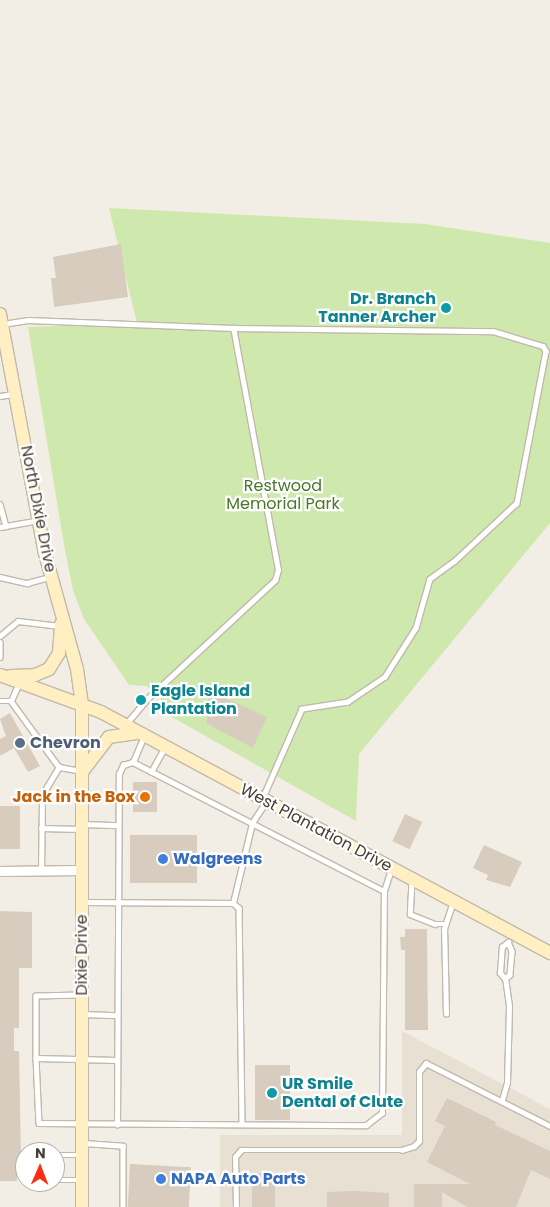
<!DOCTYPE html>
<style>
body{margin:0}
#map{position:relative;width:550px;height:1207px;overflow:hidden;background:#f3eee5;font-family:Poppins,sans-serif}
div>[style]{position:absolute}
.residential>*{inset:0;background:#e7e0d3}
.green>*{inset:0;background:#cfe8ad}
.building>*{inset:0;background:#d7ccbd;transform-origin:0 0}
.roads{filter:drop-shadow(1px 0 #c1b9aa) drop-shadow(-1px 0 #c1b9aa) drop-shadow(0 1px #c1b9aa) drop-shadow(0 -1px #c1b9aa)}
.lane>*{height:4.5px;margin:-2.25px;padding:0 2.25px;transform-origin:2.25px;border-radius:2.25px;background:#fff}
.street>*{height:9px;margin:-4.5px;padding:0 4.5px;transform-origin:4.5px;border-radius:4.5px;background:#fff}
.secondary>*{height:12px;margin:-6px;padding:0 6px;transform-origin:6px;border-radius:6px;background:#ffefc2}
.dots>*{width:14px;height:14px;translate:-50% -50%;box-sizing:border-box;border:2px solid #fff;border-radius:50%}
span{translate:-50% -50%;white-space:nowrap;text-align:center;line-height:1.15;-webkit-text-stroke:4.5px #fff;paint-order:stroke}
.culture-label{font-size:16px;color:#0d838f;font-weight:700}
.right{translate:-100% -50%;text-align:right}
.left{translate:0 -50%;text-align:left}
.park-label{font-size:16px;color:#487727}
.street-label{font-size:16px;color:#453e34}
.service-label{font-size:16px;color:#4e5e75;font-weight:700}
.food-label{font-size:16px;color:#c56008;font-weight:700}
.shop-label{font-size:16px;color:#366cbe;font-weight:700}
.north{position:absolute;left:15px;top:1142px;width:50px;height:50px;box-sizing:border-box;background:#fff;border:1px solid #b5b2ae;border-radius:50%;rotate:1deg;font-size:14px;font-weight:700;line-height:20px;text-align:center;color:#453e34}
.north::after{content:'';display:block;margin:auto;width:18px;height:22px;background:#fd2f12;clip-path:polygon(50% 0,100% 100%,50% 72%,0 100%)}
</style>
<div id="map">
<div class="residential">
<i style="clip-path:polygon(402px 1031px,550px 1109px,550px 1207px,220px 1207px,220px 1135px,402px 1135px)"></i>
</div>
<div class="green">
<i style="clip-path:polygon(109px 208px,425px 224px,550px 243px,550px 523px,359px 754px,356px 821px,163px 712px,160px 699px,147px 686px,129px 685px,84px 619px,73px 590px,64px 545px,28px 327px,137px 323px)"></i>
</div>
<div class="building">
<i style="clip-path:polygon(121px 244px,128px 297px,54px 307px,51px 278px,56px 278px,53px 257px)"></i>
<i style="clip-path:polygon(212px 692px,267px 717px,253px 748px,206px 723px,208px 717px,201px 714px)"></i>
<i style="clip-path:polygon(10px 713px,40px 766px,28px 772px,14px 748px,0 756px,0 739px,6px 736px,0 719px)"></i>
<i style="left:133px;top:782px;width:24px;height:30px"></i>
<i style="left:0;top:806px;width:20px;height:43px"></i>
<i style="left:405px;top:814px;width:19px;height:30px;rotate:25deg"></i>
<i style="left:130px;top:835px;width:67px;height:48px"></i>
<i style="clip-path:polygon(484px 845px,522px 862px,510px 887px,486px 880px,488px 875px,473px 868px)"></i>
<i style="clip-path:polygon(0 911px,32px 912px,32px 968px,19px 968px,19px 1028px,14px 1028px,14px 1051px,19px 1051px,21px 1161px,25px 1161px,25px 1172px,17px 1172px,17px 1181px,0 1181px)"></i>
<i style="clip-path:polygon(405px 929px,427px 929px,428px 1030px,405px 1030px,405px 950px,401px 950px,400px 937px,405px 937px)"></i>
<i style="left:255px;top:1065px;width:35px;height:55px"></i>
<i style="clip-path:polygon(447px 1098px,496px 1122px,495px 1125px,550px 1151px,550px 1179px,531px 1170px,516px 1207px,467px 1207px,442px 1192px,442px 1207px,414px 1207px,414px 1184px,470px 1184px,427px 1162px,445px 1126px,435px 1121px)"></i>
<i style="left:130px;top:1164px;width:61px;height:43px;rotate:3deg"></i>
<i style="left:252px;top:1173px;width:23px;height:34px"></i>
<i style="clip-path:polygon(354px 1191px,389px 1193px,389px 1207px,327px 1207px,327px 1192px)"></i>
</div>
<div class="roads">
<div class="lane">
<i style="left:3px;top:324px;width:25px;rotate:-9deg"></i>
<i style="left:28px;top:320px;width:205px;rotate:2.2deg"></i>
<i style="left:233px;top:328px;width:260px;rotate:0.7deg"></i>
<i style="left:493px;top:331px;width:52px;rotate:16.7deg"></i>
<i style="left:543px;top:346px;width:6px;rotate:59deg"></i>
<i style="left:546px;top:351px;width:155px;rotate:100.8deg"></i>
<i style="left:517px;top:503px;width:85px;rotate:136.9deg"></i>
<i style="left:455px;top:561px;width:31px;rotate:144deg"></i>
<i style="left:430px;top:579px;width:51px;rotate:105.9deg"></i>
<i style="left:416px;top:628px;width:58px;rotate:122.3deg"></i>
<i style="left:385px;top:677px;width:45px;rotate:146deg"></i>
<i style="left:348px;top:702px;width:47px;rotate:171.3deg"></i>
<i style="left:302px;top:709px;width:97px;rotate:113.7deg"></i>
<i style="left:0;top:396px;width:13px;rotate:-9deg"></i>
<i style="left:0;top:504px;width:23px;rotate:75deg"></i>
<i style="left:0;top:527px;width:39px;rotate:-10deg"></i>
<i style="left:0;top:577px;width:28px;rotate:13deg"></i>
<i style="left:27px;top:583px;width:24px;rotate:-15deg"></i>
<i style="left:0;top:636px;width:23px;rotate:-40deg"></i>
<i style="left:18px;top:621px;width:42px;rotate:6.8deg"></i>
<i style="left:0;top:642px;width:15px;rotate:90deg"></i>
<i style="left:0;top:701px;width:11px"></i>
<i style="left:11px;top:701px;width:20px;rotate:-66deg"></i>
<i style="left:11px;top:701px;width:82px;rotate:54deg"></i>
<i style="left:59px;top:767px;width:22px;rotate:10deg"></i>
<i style="left:126px;top:724px;width:30px;rotate:-50deg"></i>
<i style="left:145px;top:701px;width:178px;rotate:-42.9deg"></i>
<i style="left:275px;top:580px;width:10px;rotate:-73deg"></i>
<i style="left:278px;top:570px;width:246px;rotate:-100.5deg"></i>
<i style="left:133px;top:762px;width:28px;rotate:-67deg"></i>
<i style="left:151px;top:772px;width:29px;rotate:-61deg"></i>
<i style="left:84px;top:824px;width:34px;rotate:2deg"></i>
<i style="left:41px;top:828px;width:40px;rotate:1.4deg"></i>
<i style="left:41px;top:871px;width:76px;rotate:-89.2deg"></i>
<i style="left:42px;top:795px;width:33px;rotate:-59deg"></i>
<i style="left:412px;top:881px;width:33px;rotate:93deg"></i>
<i style="left:410px;top:914px;width:27px;rotate:22deg"></i>
<i style="left:435px;top:924px;width:10px"></i>
<i style="left:84px;top:902px;width:149px;rotate:0.4deg"></i>
<i style="left:233px;top:903px;width:8px;rotate:40deg"></i>
<i style="left:239px;top:908px;width:215px;rotate:89.2deg"></i>
<i style="left:233px;top:903px;width:82px;rotate:-76.6deg"></i>
<i style="left:252px;top:823px;width:24px;rotate:-57deg"></i>
<i style="left:81px;top:995px;width:45px;rotate:178.7deg"></i>
<i style="left:36px;top:996px;width:62px;rotate:90deg"></i>
<i style="left:36px;top:1058px;width:81px;rotate:1.4deg"></i>
<i style="left:83px;top:1014px;width:34px;rotate:2deg"></i>
<i style="left:446px;top:1014px;width:85px;rotate:-91.3deg"></i>
<i style="left:444px;top:929px;width:28px;rotate:-72deg"></i>
<i style="left:36px;top:1058px;width:65px;rotate:87.4deg"></i>
<i style="left:39px;top:1123px;width:327px;rotate:0.4deg"></i>
<i style="left:366px;top:1125px;width:20px;rotate:-37deg"></i>
<i style="left:382px;top:1113px;width:222px;rotate:-89.5deg"></i>
<i style="left:384px;top:891px;width:22px;rotate:-72deg"></i>
<i style="left:502px;top:1100px;width:18px;rotate:-74deg"></i>
<i style="left:507px;top:1083px;width:77px;rotate:-88.5deg"></i>
<i style="left:509px;top:1006px;width:27px;rotate:-98deg"></i>
<i style="left:505px;top:979px;width:8px;rotate:-130deg"></i>
<i style="left:500px;top:973px;width:26px;rotate:-86deg"></i>
<i style="left:502px;top:947px;width:8px;rotate:-40deg"></i>
<i style="left:508px;top:942px;width:10px;rotate:66deg"></i>
<i style="left:512px;top:951px;width:24px;rotate:95deg"></i>
<i style="left:510px;top:975px;width:6px;rotate:141deg"></i>
<i style="left:117px;top:1125px;width:351px;rotate:-89.7deg"></i>
<i style="left:119px;top:774px;width:10px;rotate:-66deg"></i>
<i style="left:123px;top:765px;width:10px;rotate:-17deg"></i>
<i style="left:133px;top:762px;width:282px;rotate:27.2deg"></i>
<i style="left:84px;top:1143px;width:39px;rotate:4deg"></i>
<i style="left:123px;top:1146px;width:61px;rotate:90deg"></i>
<i style="left:55px;top:1155px;width:26px"></i>
<i style="left:55px;top:1180px;width:26px"></i>
<i style="left:236px;top:1207px;width:50px;rotate:-91.1deg"></i>
<i style="left:235px;top:1157px;width:9px;rotate:-49deg"></i>
<i style="left:241px;top:1150px;width:161px"></i>
<i style="left:402px;top:1150px;width:13px;rotate:-18deg"></i>
<i style="left:414px;top:1146px;width:7px;rotate:-45deg"></i>
<i style="left:419px;top:1141px;width:69px;rotate:-90deg"></i>
<i style="left:419px;top:1072px;width:11px;rotate:-52deg"></i>
<i style="left:426px;top:1063px;width:139px;rotate:26.9deg"></i>
</div>
<div class="street">
<i style="left:0;top:871px;width:82px;rotate:-0.7deg"></i>
</div>
<div class="secondary">
<i style="left:0;top:314px;width:240px;rotate:79.4deg"></i>
<i style="left:44px;top:550px;width:123px;rotate:74.5deg"></i>
<i style="left:77px;top:669px;width:35px;rotate:82deg"></i>
<i style="left:82px;top:704px;width:503px;rotate:90deg"></i>
<i style="left:0;top:675px;width:108px;rotate:20.1deg"></i>
<i style="left:101px;top:712px;width:510px;rotate:28.22deg"></i>
<i style="left:10px;top:676px;width:25px;rotate:-2deg"></i>
<i style="left:35px;top:675px;width:15px;rotate:-23deg"></i>
<i style="left:49px;top:669px;width:19px;rotate:-58deg"></i>
<i style="left:59px;top:653px;width:29px;rotate:-86deg"></i>
<i style="left:82px;top:772px;width:44px;rotate:-52.4deg"></i>
<i style="left:109px;top:737px;width:28px;rotate:-8deg"></i>
</div>
</div>
<div class="dots">
<i style="left:446px;top:308px;background:#0f9aa8"></i>
<i style="left:141px;top:700px;background:#0f9aa8"></i>
<i style="left:20px;top:743px;background:#5c6f8a"></i>
<i style="left:145px;top:797px;background:#e8710a"></i>
<i style="left:163px;top:859px;background:#3f7fe0"></i>
<i style="left:272px;top:1093px;background:#0f9aa8"></i>
<i style="left:161px;top:1179px;background:#3f7fe0"></i>
</div>
<div class="culture-label">
<span class="right" style="left:436px;top:308px">Dr. Branch<br>Tanner Archer</span>
<span class="left" style="left:151px;top:700px">Eagle Island<br>Plantation</span>
<span class="left" style="left:282px;top:1093px">UR Smile<br>Dental of Clute</span>
</div>
<div class="park-label">
<span style="left:283px;top:495px">Restwood<br>Memorial Park</span>
</div>
<div class="street-label">
<span style="left:38px;top:509px;rotate:79deg">North Dixie Drive</span>
<span style="left:316px;top:828px;rotate:28deg">West Plantation Drive</span>
<span style="left:82px;top:955px;rotate:-90deg">Dixie Drive</span>
</div>
<div class="service-label">
<span class="left" style="left:30px;top:743px">Chevron</span>
</div>
<div class="food-label">
<span class="right" style="left:135px;top:797px">Jack in the Box</span>
</div>
<div class="shop-label">
<span class="left" style="left:173px;top:859px">Walgreens</span>
<span class="left" style="left:171px;top:1179px">NAPA Auto Parts</span>
</div>
<div class="north">N</div>
</div>
